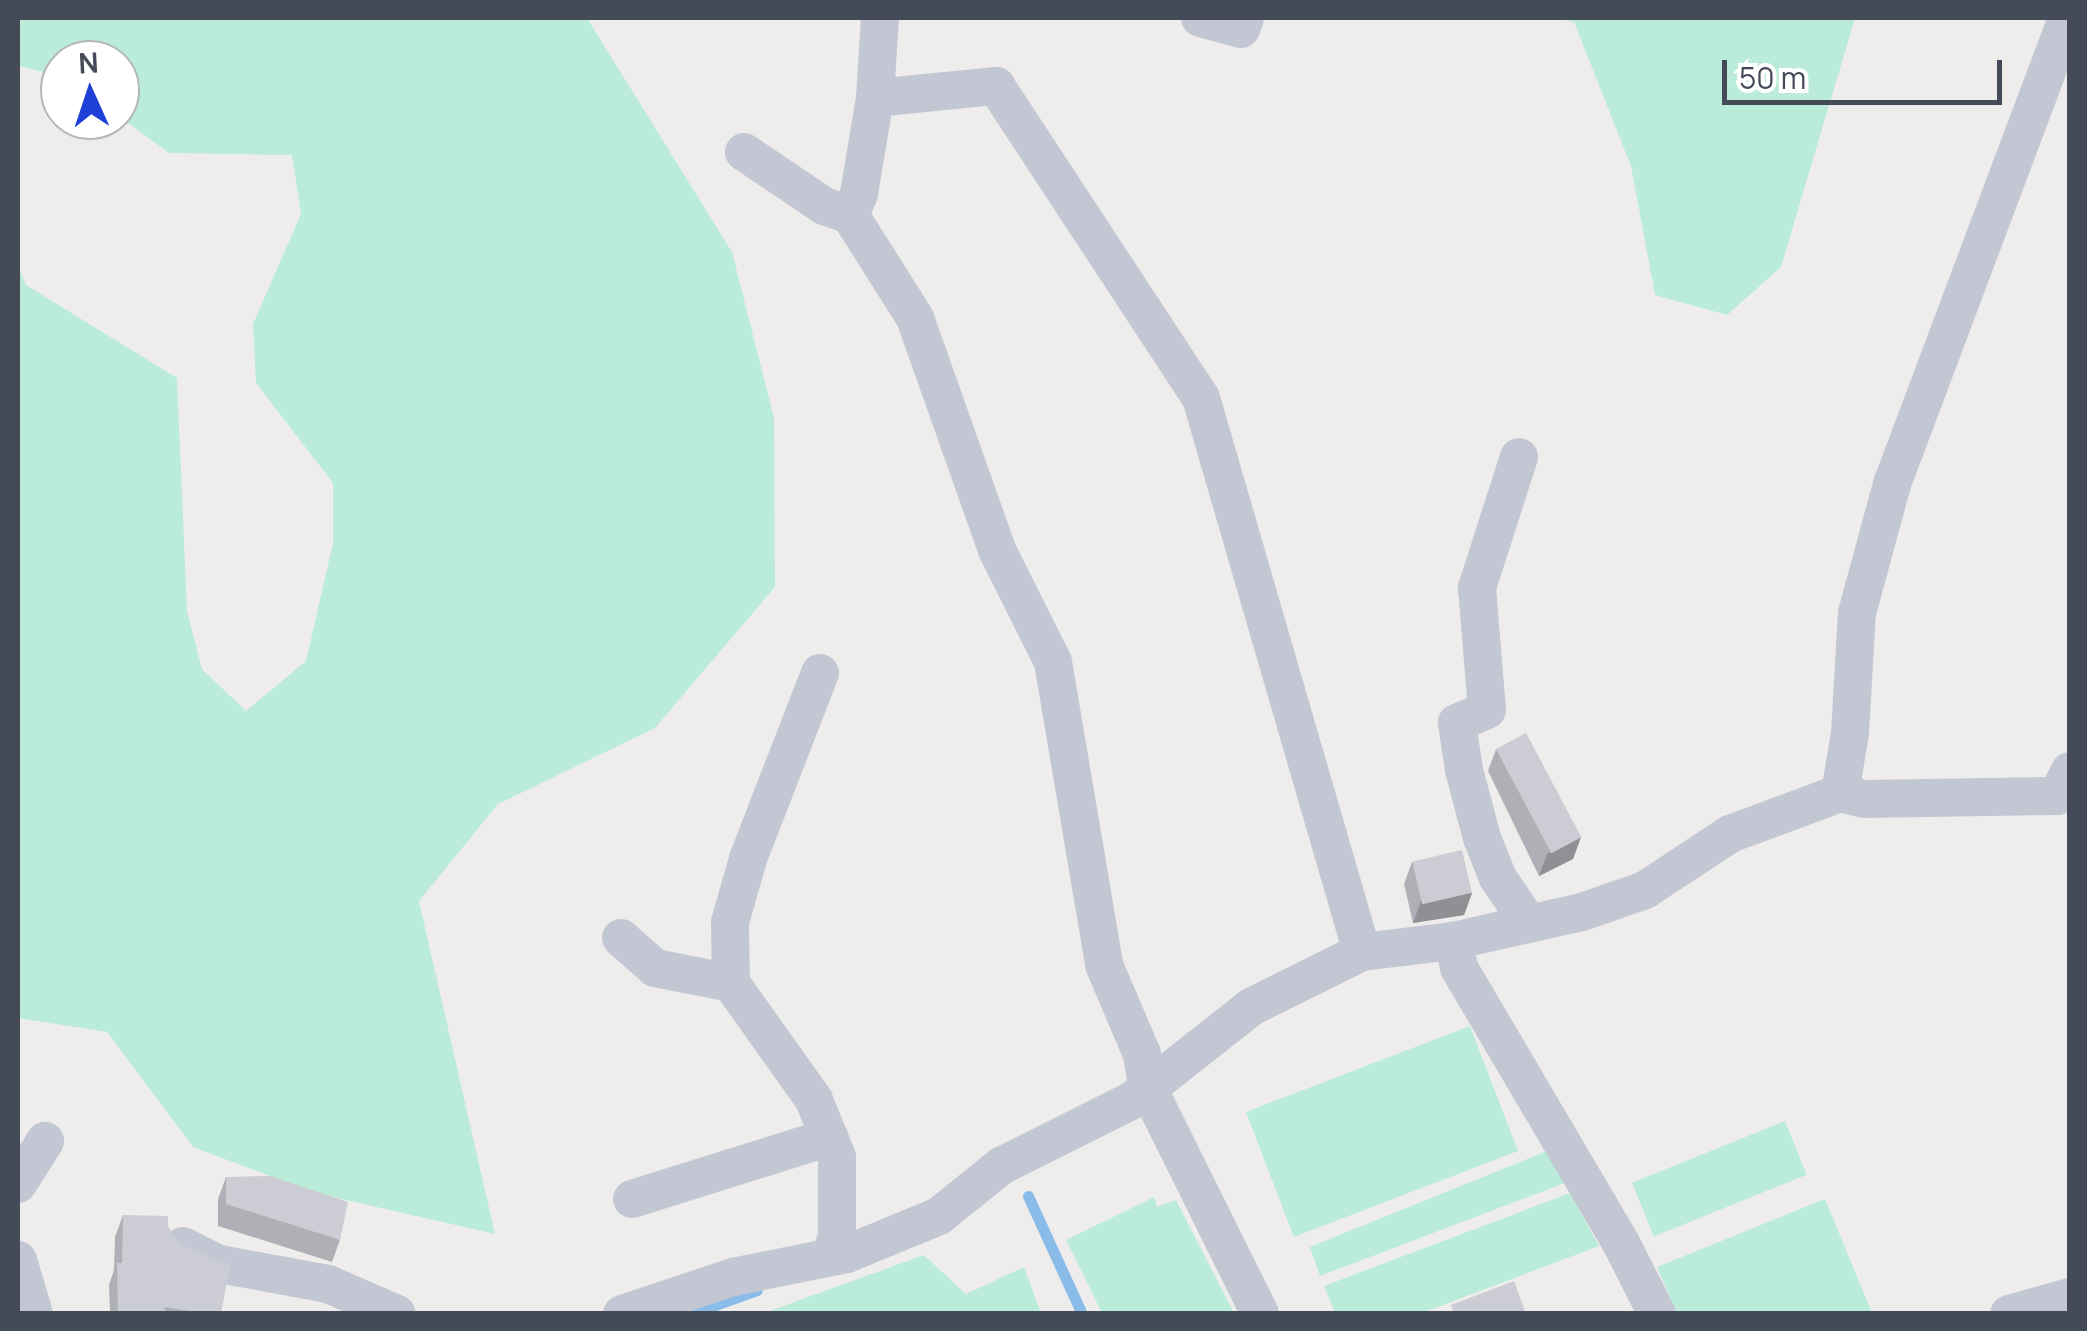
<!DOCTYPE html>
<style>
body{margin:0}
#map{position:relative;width:2087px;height:1331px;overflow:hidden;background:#efedec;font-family:Manrope,sans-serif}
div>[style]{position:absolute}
.green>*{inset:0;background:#bbecda;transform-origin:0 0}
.stream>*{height:11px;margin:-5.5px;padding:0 5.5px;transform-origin:5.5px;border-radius:5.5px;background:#89bce8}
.minor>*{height:38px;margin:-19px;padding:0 19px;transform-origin:19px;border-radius:19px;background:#c3c7d3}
.wall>*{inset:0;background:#afb0b6}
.shaded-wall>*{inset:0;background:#8f9094}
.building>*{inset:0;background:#cccdd4;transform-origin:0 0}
span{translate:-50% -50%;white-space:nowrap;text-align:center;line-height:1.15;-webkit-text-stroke:8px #fff;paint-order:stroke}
.frame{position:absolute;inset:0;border:20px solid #454a59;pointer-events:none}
.north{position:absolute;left:40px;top:40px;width:100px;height:100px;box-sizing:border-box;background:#fff;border:2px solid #b5b7bd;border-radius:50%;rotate:357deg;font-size:28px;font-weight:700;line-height:40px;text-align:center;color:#454a59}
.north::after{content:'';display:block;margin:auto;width:35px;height:45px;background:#1f40d6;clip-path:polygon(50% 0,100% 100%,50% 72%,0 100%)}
.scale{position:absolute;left:1722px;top:60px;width:280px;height:45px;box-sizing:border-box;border:5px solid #454a59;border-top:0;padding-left:12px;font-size:30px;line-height:35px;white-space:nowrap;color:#454a59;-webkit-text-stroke:8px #fff;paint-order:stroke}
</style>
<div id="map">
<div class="green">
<i style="clip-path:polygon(18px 18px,587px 18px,732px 252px,774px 418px,775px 587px,655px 728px,498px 804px,419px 901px,495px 1234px,315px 1193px,193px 1147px,107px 1032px,18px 1018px,18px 265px,26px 285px,177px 378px,187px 611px,202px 669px,246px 711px,306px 661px,333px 543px,333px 483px,256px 383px,253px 324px,301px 214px,292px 155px,169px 153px,120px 117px,120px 60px,60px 60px,60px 76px,18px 66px)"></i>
<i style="clip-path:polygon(1556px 18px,1855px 18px,1781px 267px,1727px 315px,1655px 295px,1631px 166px,1574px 22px)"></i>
<i style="left:1470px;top:1026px;width:134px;height:240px;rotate:69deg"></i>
<i style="left:1785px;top:1121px;width:58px;height:165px;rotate:68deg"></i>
<i style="clip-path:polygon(1547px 1151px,1565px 1183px,1320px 1276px,1310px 1247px)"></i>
<i style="clip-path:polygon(1570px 1193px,1599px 1246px,1422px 1313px,1335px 1313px,1324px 1286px)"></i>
<i style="clip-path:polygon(1154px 1197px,1157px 1207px,1176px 1200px,1234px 1313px,1102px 1313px,1066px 1240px)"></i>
<i style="clip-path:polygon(1825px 1199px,1872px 1313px,1677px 1313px,1657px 1267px)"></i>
<i style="clip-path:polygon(924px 1255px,966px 1294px,1024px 1267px,1041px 1313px,764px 1313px)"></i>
</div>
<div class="stream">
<i style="left:1028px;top:1196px;width:130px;rotate:65.4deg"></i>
<i style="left:690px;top:1314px;width:71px;rotate:-19.7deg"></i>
</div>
<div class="minor">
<i style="left:880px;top:18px;width:80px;rotate:93.6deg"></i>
<i style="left:875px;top:98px;width:97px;rotate:99.5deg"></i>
<i style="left:859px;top:194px;width:23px;rotate:113deg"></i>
<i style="left:850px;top:215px;width:122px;rotate:57.7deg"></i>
<i style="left:915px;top:318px;width:246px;rotate:70.5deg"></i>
<i style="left:997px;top:550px;width:125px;rotate:63.4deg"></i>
<i style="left:1053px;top:662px;width:307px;rotate:80.4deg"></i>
<i style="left:1104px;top:965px;width:97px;rotate:66.9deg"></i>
<i style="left:1142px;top:1054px;width:32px;rotate:81deg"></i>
<i style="left:1147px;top:1086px;width:254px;rotate:63.6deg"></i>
<i style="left:1200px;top:18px;width:42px;rotate:15deg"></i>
<i style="left:1241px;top:29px;width:12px;rotate:-70deg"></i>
<i style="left:875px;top:98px;width:122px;rotate:-5.7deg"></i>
<i style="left:996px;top:86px;width:373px;rotate:56.7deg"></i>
<i style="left:1201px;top:398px;width:577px;rotate:73.8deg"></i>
<i style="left:744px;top:152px;width:97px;rotate:34deg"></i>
<i style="left:824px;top:206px;width:28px;rotate:19deg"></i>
<i style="left:1519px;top:457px;width:138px;rotate:107.8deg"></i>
<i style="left:1477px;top:588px;width:122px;rotate:85.3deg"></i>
<i style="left:1487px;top:710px;width:33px;rotate:157deg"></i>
<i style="left:1457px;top:723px;width:48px;rotate:81.5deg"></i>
<i style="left:1464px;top:770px;width:70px;rotate:75.2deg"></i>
<i style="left:1482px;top:838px;width:43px;rotate:68.2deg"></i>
<i style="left:1498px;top:878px;width:52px;rotate:56deg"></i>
<i style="left:820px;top:673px;width:199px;rotate:111.2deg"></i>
<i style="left:748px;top:859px;width:66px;rotate:105.9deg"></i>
<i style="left:730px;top:922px;width:61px;rotate:89.1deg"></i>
<i style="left:731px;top:983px;width:143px;rotate:54.6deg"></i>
<i style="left:814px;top:1100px;width:61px;rotate:68deg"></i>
<i style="left:837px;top:1157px;width:79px;rotate:90deg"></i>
<i style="left:837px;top:1236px;width:22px;rotate:108deg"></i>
<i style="left:1840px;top:793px;width:61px;rotate:-80.5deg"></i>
<i style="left:1850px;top:733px;width:120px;rotate:-86.7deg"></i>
<i style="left:1857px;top:613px;width:134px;rotate:-74.8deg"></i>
<i style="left:1892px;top:484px;width:498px;rotate:-69.4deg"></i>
<i style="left:621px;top:938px;width:45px;rotate:41.4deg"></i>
<i style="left:655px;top:968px;width:77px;rotate:11.2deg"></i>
<i style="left:1453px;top:941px;width:28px;rotate:77deg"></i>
<i style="left:1459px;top:968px;width:319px;rotate:59.5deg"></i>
<i style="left:1621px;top:1243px;width:80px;rotate:63.1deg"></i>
<i style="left:18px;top:1184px;width:51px;rotate:-57.9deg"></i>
<i style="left:632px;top:1199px;width:207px;rotate:-17.4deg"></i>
<i style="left:183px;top:1246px;width:40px;rotate:26.6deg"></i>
<i style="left:219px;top:1264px;width:111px;rotate:10.4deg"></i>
<i style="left:328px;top:1284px;width:75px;rotate:23.5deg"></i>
<i style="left:18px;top:1260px;width:56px;rotate:73.5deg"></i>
<i style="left:622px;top:1314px;width:117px;rotate:-18.4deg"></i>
<i style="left:733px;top:1277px;width:116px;rotate:-11.4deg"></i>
<i style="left:847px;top:1254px;width:100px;rotate:-22.4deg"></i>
<i style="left:939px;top:1216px;width:80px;rotate:-38.9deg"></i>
<i style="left:1001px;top:1166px;width:148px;rotate:-26.6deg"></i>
<i style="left:1133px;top:1100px;width:150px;rotate:-38.2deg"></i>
<i style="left:1251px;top:1007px;width:124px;rotate:-26.4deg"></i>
<i style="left:1362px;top:952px;width:92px;rotate:-6.9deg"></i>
<i style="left:1453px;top:941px;width:132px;rotate:-12.7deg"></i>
<i style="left:1582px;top:912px;width:67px;rotate:-19.2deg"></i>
<i style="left:1645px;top:890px;width:102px;rotate:-33.4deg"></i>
<i style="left:1730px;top:834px;width:117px;rotate:-20.4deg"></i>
<i style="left:1840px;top:793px;width:25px;rotate:14deg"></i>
<i style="left:1864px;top:799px;width:193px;rotate:-0.9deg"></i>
<i style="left:2057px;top:796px;width:28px;rotate:-63deg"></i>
<i style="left:2009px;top:1314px;width:63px;rotate:-15.6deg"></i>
</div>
<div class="wall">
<i style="clip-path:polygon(1496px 749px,1581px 837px,1573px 859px,1539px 876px,1488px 771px)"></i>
<i style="clip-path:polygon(1412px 862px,1472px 893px,1464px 915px,1413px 923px,1404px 884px)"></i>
<i style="clip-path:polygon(226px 1177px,340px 1240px,332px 1262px,218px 1226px,218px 1199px)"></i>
<i style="clip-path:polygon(123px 1215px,168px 1227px,221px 1314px,110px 1314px,109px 1285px,114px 1270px,115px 1237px)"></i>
</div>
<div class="shaded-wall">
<i style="clip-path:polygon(1581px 837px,1573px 859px,1539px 876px,1547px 854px)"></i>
<i style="clip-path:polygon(1472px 893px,1464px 915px,1413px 923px,1421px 901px)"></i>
</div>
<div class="building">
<i style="left:1526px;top:733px;width:118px;height:34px;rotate:62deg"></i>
<i style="left:1462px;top:850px;width:44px;height:51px;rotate:77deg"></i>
<i style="clip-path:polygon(270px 1176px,348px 1202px,340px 1240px,226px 1204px,226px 1177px)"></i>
<i style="clip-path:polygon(123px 1215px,168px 1216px,168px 1227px,180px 1244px,230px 1265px,221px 1314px,207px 1314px,165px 1307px,165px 1314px,118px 1314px,117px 1263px,122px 1263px)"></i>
<i style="clip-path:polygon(1514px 1281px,1526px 1314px,1454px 1314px,1451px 1305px)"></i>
</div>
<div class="frame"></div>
<div class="north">N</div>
<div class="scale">50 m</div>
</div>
